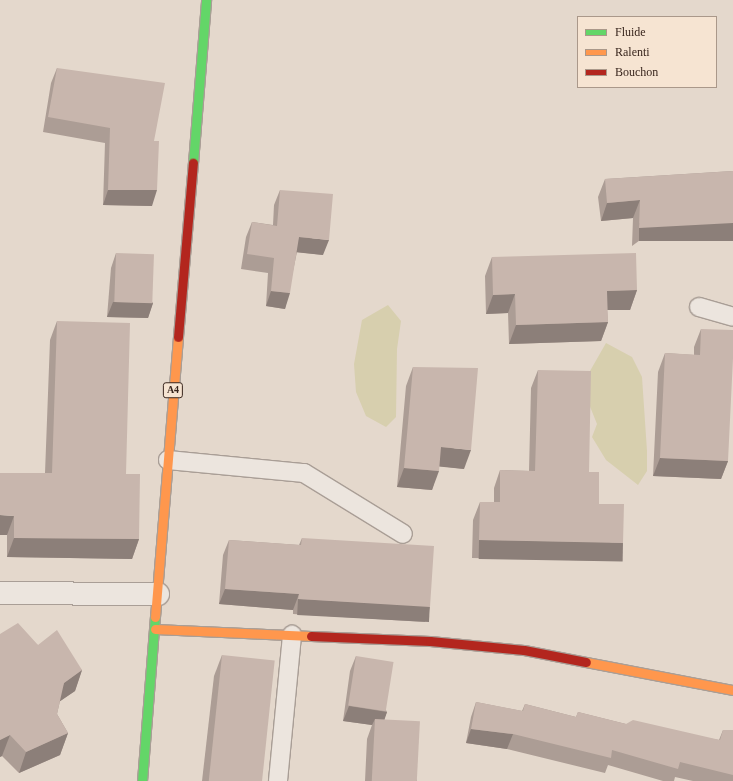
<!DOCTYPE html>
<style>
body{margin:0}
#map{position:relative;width:733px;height:781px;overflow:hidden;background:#e4d8cc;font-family:Georgia,serif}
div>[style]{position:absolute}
.green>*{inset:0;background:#d7cfae}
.roads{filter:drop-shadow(1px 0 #a99e96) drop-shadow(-1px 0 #a99e96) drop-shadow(0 1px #a99e96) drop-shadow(0 -1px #a99e96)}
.lane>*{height:18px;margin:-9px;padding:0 9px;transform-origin:9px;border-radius:9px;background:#ece5de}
.street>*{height:22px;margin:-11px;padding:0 11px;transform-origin:11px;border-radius:11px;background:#ece5de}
.fast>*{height:9px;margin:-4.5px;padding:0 4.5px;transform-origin:4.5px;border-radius:4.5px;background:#63d668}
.slow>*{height:9px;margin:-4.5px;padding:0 4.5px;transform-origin:4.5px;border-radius:4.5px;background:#ff974d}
.jam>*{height:9px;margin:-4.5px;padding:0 4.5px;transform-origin:4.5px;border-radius:4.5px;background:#b3261e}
.wall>*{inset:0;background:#ac9d95}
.shaded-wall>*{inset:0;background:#8c7f79;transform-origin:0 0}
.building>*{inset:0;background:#c8b6ad;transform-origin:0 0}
span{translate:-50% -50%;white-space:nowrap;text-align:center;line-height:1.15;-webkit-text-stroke:3px #f6e4d2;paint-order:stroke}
.shield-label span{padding:1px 3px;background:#f6e4d2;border:1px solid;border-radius:3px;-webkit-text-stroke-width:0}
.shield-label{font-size:10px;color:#38251d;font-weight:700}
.legend{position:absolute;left:577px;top:16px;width:140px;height:72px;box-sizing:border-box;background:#f6e4d2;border:1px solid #aa988a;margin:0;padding:5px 7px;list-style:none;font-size:12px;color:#38251d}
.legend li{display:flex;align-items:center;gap:8px;height:20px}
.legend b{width:20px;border:1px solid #aa988a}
</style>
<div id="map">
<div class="green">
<i style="clip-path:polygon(388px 305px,401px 321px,397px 349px,396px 417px,386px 427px,366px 416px,356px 392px,354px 364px,362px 320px)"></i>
<i style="clip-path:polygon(606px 343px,632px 357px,642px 377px,647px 451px,647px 471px,638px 485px,606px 460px,592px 437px,597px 424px,589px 404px,590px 371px)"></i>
</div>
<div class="roads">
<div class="lane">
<i style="left:699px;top:307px;width:35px;rotate:16deg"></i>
<i style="left:168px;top:460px;width:137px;rotate:5.5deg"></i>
<i style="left:304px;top:473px;width:116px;rotate:31.6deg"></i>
<i style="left:278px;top:781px;width:147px;rotate:-84.5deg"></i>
</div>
<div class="street">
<i style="left:0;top:593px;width:158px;rotate:0.4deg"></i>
</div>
<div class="fast">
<i style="left:193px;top:163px;width:164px;rotate:-85.4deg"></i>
<i style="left:142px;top:781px;width:165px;rotate:-85.5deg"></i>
</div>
<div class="slow">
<i style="left:155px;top:617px;width:281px;rotate:-85.3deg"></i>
<i style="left:155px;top:629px;width:156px;rotate:2.6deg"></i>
<i style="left:586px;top:662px;width:150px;rotate:10.8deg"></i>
</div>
<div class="jam">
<i style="left:178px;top:337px;width:175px;rotate:-85.1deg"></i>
<i style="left:311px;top:636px;width:119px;rotate:2.4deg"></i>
<i style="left:430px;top:641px;width:94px;rotate:5.5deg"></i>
<i style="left:524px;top:650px;width:63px;rotate:11deg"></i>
</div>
</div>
<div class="wall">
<i style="clip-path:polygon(57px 68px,154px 141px,152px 206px,103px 205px,105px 143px,43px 132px,51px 83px)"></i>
<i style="clip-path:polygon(733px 171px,632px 246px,633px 218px,601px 221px,598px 197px,605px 179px)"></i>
<i style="clip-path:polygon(280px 190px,323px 255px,297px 252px,285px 309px,266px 306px,268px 273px,241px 269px,246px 237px,252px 222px,273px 225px,274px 205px)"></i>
<i style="clip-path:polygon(116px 253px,153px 303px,148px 318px,107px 317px,111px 268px)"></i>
<i style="clip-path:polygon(492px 257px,637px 290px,630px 310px,607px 310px,608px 322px,601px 341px,509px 344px,508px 313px,486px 314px,485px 276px)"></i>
<i style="clip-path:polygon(57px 321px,126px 474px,139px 539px,132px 559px,7px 557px,7px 535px,0 535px,45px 473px,50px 340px)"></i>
<i style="clip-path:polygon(701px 329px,728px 461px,721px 479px,653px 476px,658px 372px,665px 353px,694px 355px,694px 347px)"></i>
<i style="clip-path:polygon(413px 367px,464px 469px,439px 466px,432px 490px,397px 487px,406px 386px)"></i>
<i style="clip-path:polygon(538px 370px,589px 472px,616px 561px,472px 558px,473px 520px,480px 502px,494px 502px,494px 488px,500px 470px,529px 471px,531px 388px)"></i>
<i style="clip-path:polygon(302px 538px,430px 607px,425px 622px,293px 614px,293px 610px,219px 604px,223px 555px,229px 540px,299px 545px)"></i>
<i style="clip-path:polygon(0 634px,38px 645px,82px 670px,75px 691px,60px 701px,57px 714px,68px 733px,60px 755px,19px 773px,2px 756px,0 757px)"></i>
<i style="clip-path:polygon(222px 655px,262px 781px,202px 781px,214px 676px)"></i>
<i style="clip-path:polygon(356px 656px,387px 712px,384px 719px,417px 781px,365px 781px,367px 739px,372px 725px,343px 721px,350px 671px)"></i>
<i style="clip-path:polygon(476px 702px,522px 711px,525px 704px,576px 717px,578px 712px,626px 724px,719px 740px,723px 730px,733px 730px,733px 781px,693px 781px,675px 777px,674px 781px,663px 781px,608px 765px,605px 773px,507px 749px,466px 743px,471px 717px)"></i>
</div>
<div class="shaded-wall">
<i style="clip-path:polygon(108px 190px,157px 190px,152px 206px,103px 205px)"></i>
<i style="clip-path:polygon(640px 200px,633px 218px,601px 221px,607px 203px)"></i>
<i style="left:733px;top:223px;width:18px;height:94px;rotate:90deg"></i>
<i style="clip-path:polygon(299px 237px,329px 240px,323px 255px,294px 252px)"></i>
<i style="clip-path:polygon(637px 290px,630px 310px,600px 310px,607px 291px)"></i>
<i style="clip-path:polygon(271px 291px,290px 293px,285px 309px,266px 306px)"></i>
<i style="clip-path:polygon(515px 294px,508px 313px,486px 314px,493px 295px)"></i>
<i style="clip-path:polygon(113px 302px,153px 303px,148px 318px,107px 317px)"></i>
<i style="clip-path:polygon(608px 322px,601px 341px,509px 344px,516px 325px)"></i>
<i style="clip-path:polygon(441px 447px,471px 450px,464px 469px,434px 466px)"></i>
<i style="clip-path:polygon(660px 458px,728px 461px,721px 479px,653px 476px)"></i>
<i style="clip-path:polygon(404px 468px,439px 471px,432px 490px,397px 487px)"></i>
<i style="clip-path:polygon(0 515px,14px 516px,7px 535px,0 535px)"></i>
<i style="clip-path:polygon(14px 538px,139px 539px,132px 559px,7px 557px)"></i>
<i style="left:479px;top:540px;width:144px;height:19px;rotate:1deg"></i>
<i style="clip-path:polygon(225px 589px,299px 594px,293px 610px,219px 604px)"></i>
<i style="left:298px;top:599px;width:132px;height:16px;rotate:3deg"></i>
<i style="clip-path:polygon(82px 670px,75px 691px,56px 704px,64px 683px)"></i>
<i style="clip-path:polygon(349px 706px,387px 712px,382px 727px,375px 719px,372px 725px,343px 721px)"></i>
<i style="clip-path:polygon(471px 729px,513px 734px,507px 749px,466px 743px)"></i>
<i style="clip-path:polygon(68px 733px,60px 755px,19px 773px,26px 752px)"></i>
<i style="clip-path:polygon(10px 735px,2px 756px,0 757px,0 740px)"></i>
</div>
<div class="building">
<i style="clip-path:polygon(57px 68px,165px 83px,154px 141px,159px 141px,157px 190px,108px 190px,110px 128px,48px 117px)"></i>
<i style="clip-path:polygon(733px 171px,733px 223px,639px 228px,640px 200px,607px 203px,605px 179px)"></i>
<i style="clip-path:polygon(280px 190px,333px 194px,329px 240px,299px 237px,290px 293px,271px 291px,274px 258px,247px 254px,252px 222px,277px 226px)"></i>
<i style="left:116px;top:253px;width:38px;height:49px;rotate:2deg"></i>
<i style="clip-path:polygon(636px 253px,637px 290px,607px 291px,608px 322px,516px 325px,515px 294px,493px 295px,492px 257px)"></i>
<i style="clip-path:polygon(57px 321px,130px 323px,126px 474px,140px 474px,139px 539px,14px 538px,14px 516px,0 515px,0 473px,52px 473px)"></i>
<i style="clip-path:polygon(701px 329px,733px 330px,733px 358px,728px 461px,660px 458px,665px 353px,700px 355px)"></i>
<i style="clip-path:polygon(413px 367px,478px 368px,471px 450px,441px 447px,439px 471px,404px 468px)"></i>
<i style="clip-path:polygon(538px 370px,591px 371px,589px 472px,599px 472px,599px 504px,624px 504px,623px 543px,479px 540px,480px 502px,500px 502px,500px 470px,535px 471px)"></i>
<i style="clip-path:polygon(302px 538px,434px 546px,430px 607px,298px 599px,299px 594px,225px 589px,229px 540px,301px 545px)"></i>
<i style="clip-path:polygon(18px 623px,38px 645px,57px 630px,82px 670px,64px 683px,57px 714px,68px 733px,26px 752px,10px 735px,0 740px,0 634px)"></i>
<i style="left:222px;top:655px;width:53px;height:127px;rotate:6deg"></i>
<i style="left:356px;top:656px;width:38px;height:50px;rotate:9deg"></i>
<i style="clip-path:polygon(476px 702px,523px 711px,525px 704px,576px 717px,578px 712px,626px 724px,633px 720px,720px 740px,723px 730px,733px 730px,733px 775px,680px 762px,678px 769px,612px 750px,611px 758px,513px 734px,471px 729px)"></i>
<i style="left:375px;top:719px;width:45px;height:62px;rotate:3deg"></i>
</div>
<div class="shield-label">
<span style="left:173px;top:390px">A4</span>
</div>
<ul class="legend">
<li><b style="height:5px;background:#63d668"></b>Fluide</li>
<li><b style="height:5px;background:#ff974d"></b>Ralenti</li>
<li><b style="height:5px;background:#b3261e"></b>Bouchon</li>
</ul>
</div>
